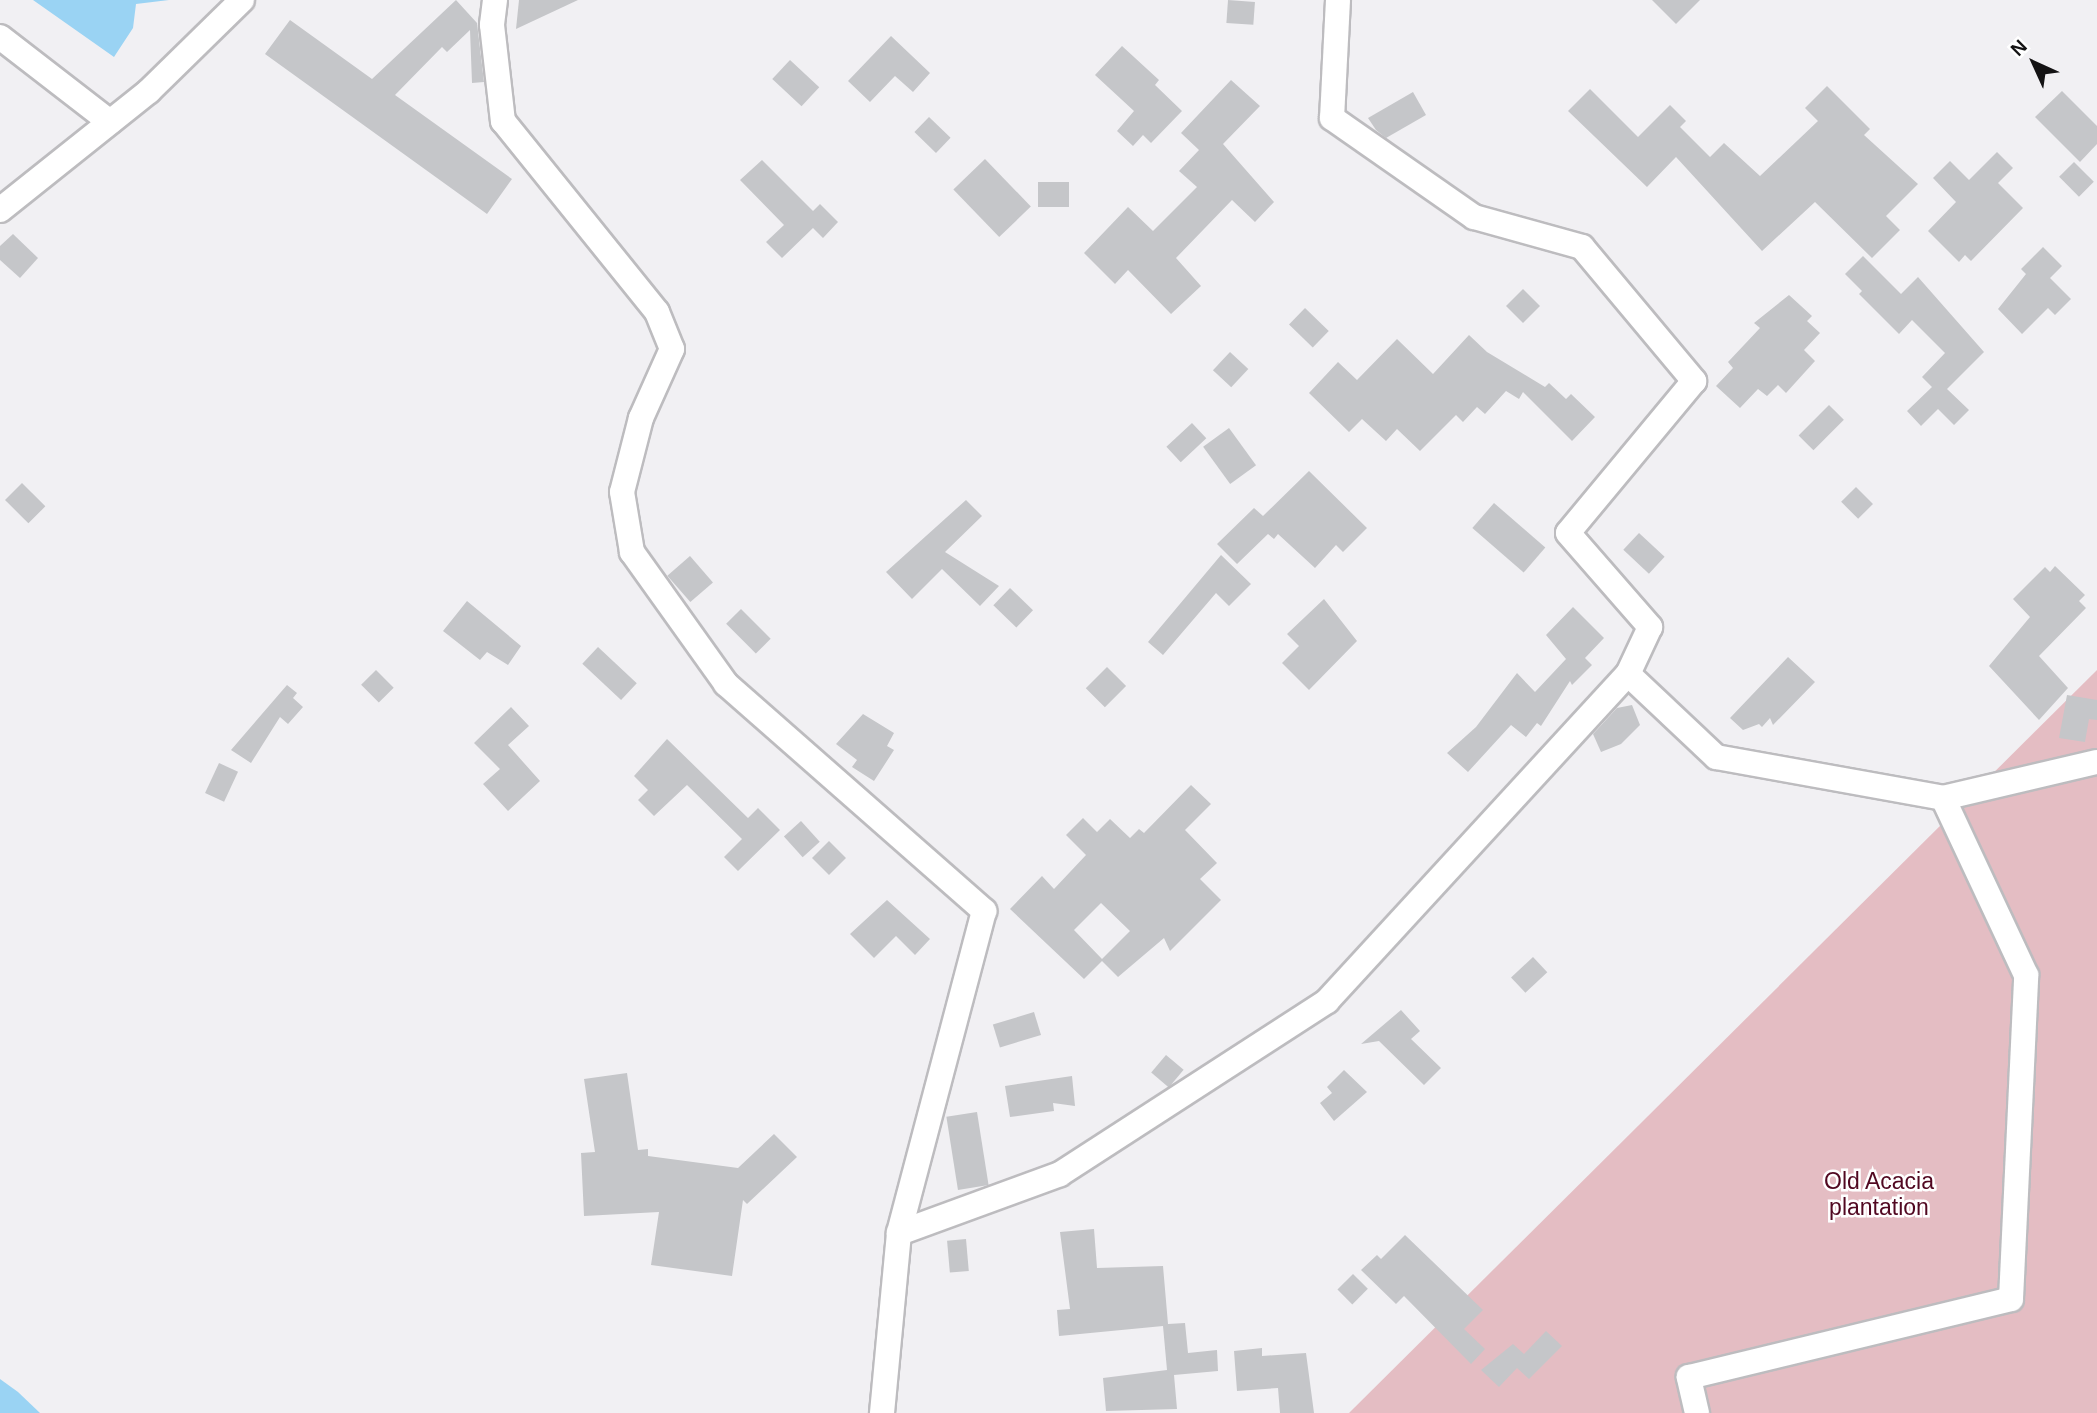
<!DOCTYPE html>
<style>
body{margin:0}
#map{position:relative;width:2097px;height:1413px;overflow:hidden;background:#f1f0f3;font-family:Arial,sans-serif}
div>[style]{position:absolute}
.green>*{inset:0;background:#e4bdc3}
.water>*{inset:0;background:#9ad3f3}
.building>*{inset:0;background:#c5c6c9;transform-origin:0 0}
.roads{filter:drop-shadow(2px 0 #bdbcbf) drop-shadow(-2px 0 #bdbcbf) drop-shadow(0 2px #bdbcbf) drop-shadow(0 -2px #bdbcbf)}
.minor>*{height:24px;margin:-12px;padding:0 12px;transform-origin:12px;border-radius:12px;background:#fff}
span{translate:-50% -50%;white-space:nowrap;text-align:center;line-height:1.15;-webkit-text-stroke:5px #fff;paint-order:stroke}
.park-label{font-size:23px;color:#510821}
.north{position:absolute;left:1999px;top:28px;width:70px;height:70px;-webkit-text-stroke:5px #fff;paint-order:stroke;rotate:315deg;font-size:19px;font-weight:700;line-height:28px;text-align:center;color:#141314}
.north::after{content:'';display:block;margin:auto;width:24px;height:32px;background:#141314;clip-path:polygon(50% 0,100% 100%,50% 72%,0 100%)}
</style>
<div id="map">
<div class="green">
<i style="clip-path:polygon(2097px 670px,2097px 1413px,1349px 1413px)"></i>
</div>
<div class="water">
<i style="clip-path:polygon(33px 0,169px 0,136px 4px,133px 28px,114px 57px)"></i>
<i style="clip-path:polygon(0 1379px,18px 1392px,40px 1413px,0 1413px)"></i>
</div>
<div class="building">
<i style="clip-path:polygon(456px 0,477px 23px,484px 82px,472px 83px,470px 30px,447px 52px,442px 47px,395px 95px,512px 179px,487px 214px,265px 54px,290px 20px,372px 79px)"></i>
<i style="clip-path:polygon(519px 0,578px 0,516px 29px)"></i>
<i style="left:1228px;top:0;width:27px;height:23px;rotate:4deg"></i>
<i style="clip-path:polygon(1652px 0,1700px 0,1676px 24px)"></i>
<i style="clip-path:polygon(891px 36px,930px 73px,913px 92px,895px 76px,870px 102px,848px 81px)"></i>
<i style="clip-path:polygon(1122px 46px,1159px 80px,1155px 85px,1182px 111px,1151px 143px,1143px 135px,1133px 146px,1117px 131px,1134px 111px,1095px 75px)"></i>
<i style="left:790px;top:60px;width:40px;height:26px;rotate:43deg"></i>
<i style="clip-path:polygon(1231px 80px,1260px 106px,1223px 144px,1274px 202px,1255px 222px,1232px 200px,1176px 258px,1201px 286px,1171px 314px,1128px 270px,1115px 284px,1084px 253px,1128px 207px,1153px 231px,1197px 187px,1179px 171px,1199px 150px,1181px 133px)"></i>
<i style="clip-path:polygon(1827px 86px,1870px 129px,1864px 135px,1918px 184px,1886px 216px,1900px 230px,1872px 258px,1815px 202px,1762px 251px,1676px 157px,1647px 187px,1568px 111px,1590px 89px,1638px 137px,1670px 105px,1686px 121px,1680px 127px,1710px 157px,1724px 143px,1760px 176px,1818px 121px,1805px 108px)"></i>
<i style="clip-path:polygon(2062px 91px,2097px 126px,2097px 144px,2080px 162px,2035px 117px)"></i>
<i style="clip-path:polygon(1413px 92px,1426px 115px,1386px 138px,1376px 130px,1368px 118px)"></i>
<i style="left:929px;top:117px;width:30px;height:21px;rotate:44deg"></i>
<i style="clip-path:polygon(1997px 152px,2013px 168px,1998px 183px,2023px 208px,1971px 261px,1965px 255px,1959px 262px,1928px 231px,1956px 202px,1933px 178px,1950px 161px,1969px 180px)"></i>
<i style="left:985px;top:159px;width:66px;height:44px;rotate:46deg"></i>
<i style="clip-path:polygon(762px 160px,813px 211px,820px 204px,838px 222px,823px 238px,813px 228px,782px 258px,766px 242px,784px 225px,740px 180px)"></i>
<i style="left:2074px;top:162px;width:28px;height:21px;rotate:45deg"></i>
<i style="left:1038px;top:182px;width:31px;height:25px"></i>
<i style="clip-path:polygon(13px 234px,38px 258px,20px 278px,0 260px,0 246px)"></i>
<i style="clip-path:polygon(2043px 247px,2062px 266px,2050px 278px,2071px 299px,2055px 315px,2048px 308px,2022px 334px,1998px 309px,2026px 274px,2021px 269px)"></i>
<i style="clip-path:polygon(1863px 256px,1901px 294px,1918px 277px,1984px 352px,1947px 389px,1969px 410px,1954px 425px,1938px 409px,1921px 426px,1907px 411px,1932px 387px,1922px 377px,1945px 353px,1912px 320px,1899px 334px,1859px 294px,1862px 291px,1845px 274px)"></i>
<i style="left:1523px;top:289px;width:24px;height:24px;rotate:45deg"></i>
<i style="clip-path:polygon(1789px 295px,1812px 316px,1807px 321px,1820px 333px,1804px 350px,1815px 361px,1786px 393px,1778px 385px,1767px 396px,1758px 389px,1740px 408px,1716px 386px,1733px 368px,1728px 362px,1760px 328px,1754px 323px)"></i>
<i style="left:1305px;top:308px;width:33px;height:23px;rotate:44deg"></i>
<i style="clip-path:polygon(1469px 335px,1487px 352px,1545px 387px,1549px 383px,1566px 399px,1571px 394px,1595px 417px,1572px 441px,1523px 392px,1519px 399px,1506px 391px,1485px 414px,1477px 407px,1463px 422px,1456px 415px,1420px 451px,1397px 429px,1386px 441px,1362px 419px,1349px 432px,1309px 393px,1338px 362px,1357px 380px,1397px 339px,1433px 374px)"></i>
<i style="left:1230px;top:352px;width:25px;height:25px;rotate:43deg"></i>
<i style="left:1829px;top:405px;width:21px;height:43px;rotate:45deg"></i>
<i style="left:1192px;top:423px;width:21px;height:35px;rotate:47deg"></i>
<i style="left:1229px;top:428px;width:46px;height:32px;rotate:54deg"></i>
<i style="clip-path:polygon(1309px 471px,1367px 528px,1343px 552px,1336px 545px,1315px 568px,1278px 534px,1274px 539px,1268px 534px,1237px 564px,1217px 544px,1254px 508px,1263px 516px)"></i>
<i style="left:22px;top:483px;width:33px;height:24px;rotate:45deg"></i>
<i style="left:1856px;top:487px;width:24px;height:21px;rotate:45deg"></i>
<i style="clip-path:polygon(966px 500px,982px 516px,945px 552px,999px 586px,980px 606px,942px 569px,912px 599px,886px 572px)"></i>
<i style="left:1494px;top:503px;width:68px;height:33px;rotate:41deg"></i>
<i style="left:1639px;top:533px;width:35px;height:23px;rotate:43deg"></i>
<i style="clip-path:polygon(1221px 555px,1251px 584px,1229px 606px,1216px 593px,1163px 655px,1148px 642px)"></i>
<i style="left:690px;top:556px;width:35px;height:30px;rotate:49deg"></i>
<i style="clip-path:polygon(2055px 566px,2085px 595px,2079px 601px,2086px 608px,2039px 656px,2068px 688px,2039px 720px,1989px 666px,2030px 617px,2013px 599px,2045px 567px,2050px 572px)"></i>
<i style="left:1010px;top:588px;width:32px;height:24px;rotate:44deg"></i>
<i style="clip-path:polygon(1324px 599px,1357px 641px,1309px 690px,1282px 663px,1299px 646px,1287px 634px)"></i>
<i style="clip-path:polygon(467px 601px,521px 646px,508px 665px,487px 652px,480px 660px,443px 631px)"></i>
<i style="clip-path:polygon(1573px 607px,1604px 638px,1585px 658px,1592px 665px,1572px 685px,1570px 681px,1541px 726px,1537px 723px,1526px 737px,1511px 725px,1468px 772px,1447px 753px,1476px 727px,1517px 673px,1535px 692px,1566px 659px,1546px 635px)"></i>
<i style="left:741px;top:609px;width:42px;height:21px;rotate:45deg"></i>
<i style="left:598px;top:647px;width:53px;height:23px;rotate:43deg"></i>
<i style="clip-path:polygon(1788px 657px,1815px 682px,1773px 725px,1770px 718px,1762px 727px,1759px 724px,1743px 730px,1730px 718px)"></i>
<i style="left:1107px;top:667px;width:27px;height:30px;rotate:45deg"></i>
<i style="left:376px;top:670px;width:25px;height:21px;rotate:45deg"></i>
<i style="clip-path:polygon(287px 685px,297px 693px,293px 698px,303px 707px,288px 724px,280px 717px,251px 763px,231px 750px)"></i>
<i style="clip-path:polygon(2067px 695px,2097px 700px,2097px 720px,2089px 719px,2085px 742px,2059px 738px)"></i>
<i style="clip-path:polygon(1632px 705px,1640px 725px,1621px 744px,1601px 752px,1593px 734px,1617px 708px)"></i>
<i style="clip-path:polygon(511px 707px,529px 726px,508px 745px,540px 781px,508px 811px,483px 784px,500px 769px,474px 743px)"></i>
<i style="clip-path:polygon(863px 714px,894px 733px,887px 746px,894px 750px,874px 781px,852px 767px,857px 760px,836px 744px)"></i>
<i style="clip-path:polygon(667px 739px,748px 818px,758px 808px,780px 830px,738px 871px,724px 857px,742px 839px,687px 785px,654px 816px,638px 800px,648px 790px,634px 776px)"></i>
<i style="left:219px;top:763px;width:21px;height:33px;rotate:25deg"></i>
<i style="clip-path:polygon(evenodd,1191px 785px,1211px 804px,1185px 830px,1217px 863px,1200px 879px,1221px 900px,1170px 951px,1164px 938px,1118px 977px,1102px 961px,1084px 979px,1010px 909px,1042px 876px,1054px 889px,1086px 855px,1066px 835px,1083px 818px,1097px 832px,1110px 819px,1130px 838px,1139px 829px,1144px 833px,1191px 785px,1101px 903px,1130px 931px,1102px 959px,1074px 930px,1101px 903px)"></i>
<i style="left:801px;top:821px;width:28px;height:23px;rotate:48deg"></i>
<i style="left:829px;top:841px;width:24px;height:24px;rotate:45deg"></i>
<i style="clip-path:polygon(887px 900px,930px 939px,915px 955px,896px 936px,874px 958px,850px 934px)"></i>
<i style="left:1533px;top:957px;width:21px;height:30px;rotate:47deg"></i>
<i style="clip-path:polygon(1401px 1010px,1420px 1031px,1411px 1039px,1441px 1068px,1424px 1085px,1379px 1041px,1361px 1044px)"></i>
<i style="left:1034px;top:1012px;width:24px;height:43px;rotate:73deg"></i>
<i style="left:1166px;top:1055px;width:23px;height:23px;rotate:40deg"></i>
<i style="clip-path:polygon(1344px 1070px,1367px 1092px,1334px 1121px,1320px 1103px,1332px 1093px,1327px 1087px)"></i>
<i style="clip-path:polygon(627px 1073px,638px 1150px,648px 1149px,648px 1156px,738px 1168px,774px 1134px,797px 1157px,747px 1204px,743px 1200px,732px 1276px,651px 1265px,659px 1212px,584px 1216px,581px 1153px,595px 1152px,584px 1079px)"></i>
<i style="clip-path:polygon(1072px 1076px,1075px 1106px,1053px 1103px,1054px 1111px,1010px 1117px,1005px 1086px)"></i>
<i style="left:977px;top:1112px;width:74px;height:31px;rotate:81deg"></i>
<i style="clip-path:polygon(1094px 1229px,1097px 1268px,1163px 1266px,1168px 1324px,1185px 1323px,1188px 1353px,1217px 1350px,1218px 1371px,1174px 1375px,1177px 1409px,1106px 1411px,1103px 1378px,1167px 1370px,1163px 1326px,1059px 1336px,1057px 1310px,1070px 1309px,1060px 1232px)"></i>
<i style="clip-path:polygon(1405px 1235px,1483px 1310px,1464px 1329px,1485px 1349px,1471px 1364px,1404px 1296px,1396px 1304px,1361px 1270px,1377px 1255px,1381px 1259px)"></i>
<i style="left:966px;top:1239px;width:32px;height:19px;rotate:85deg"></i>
<i style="left:1353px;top:1274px;width:21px;height:22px;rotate:45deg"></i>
<i style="clip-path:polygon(1546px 1331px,1562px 1346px,1529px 1379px,1517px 1368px,1499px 1387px,1481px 1370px,1513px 1344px,1524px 1354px)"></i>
<i style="clip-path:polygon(1262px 1348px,1262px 1356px,1306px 1353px,1314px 1413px,1280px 1413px,1278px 1388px,1237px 1391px,1234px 1351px)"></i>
</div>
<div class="roads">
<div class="minor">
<i style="left:495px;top:0;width:25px;rotate:97deg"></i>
<i style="left:492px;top:25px;width:97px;rotate:83.5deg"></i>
<i style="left:503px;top:121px;width:245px;rotate:51.1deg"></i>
<i style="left:657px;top:312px;width:40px;rotate:68deg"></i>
<i style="left:672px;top:349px;width:76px;rotate:114.2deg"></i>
<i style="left:641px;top:418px;width:76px;rotate:104.4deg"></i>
<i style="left:622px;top:492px;width:61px;rotate:80.5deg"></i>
<i style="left:632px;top:552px;width:162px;rotate:54.5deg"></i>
<i style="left:726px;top:684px;width:344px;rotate:41.3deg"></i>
<i style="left:984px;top:911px;width:333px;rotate:104.8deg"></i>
<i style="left:899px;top:1233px;width:181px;rotate:95.4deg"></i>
<i style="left:1338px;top:0;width:118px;rotate:92.9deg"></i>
<i style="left:1332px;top:118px;width:173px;rotate:34.9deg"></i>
<i style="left:1474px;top:217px;width:112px;rotate:15.5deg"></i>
<i style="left:1582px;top:247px;width:175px;rotate:50.1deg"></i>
<i style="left:1694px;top:381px;width:197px;rotate:129.7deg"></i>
<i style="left:1568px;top:533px;width:125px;rotate:48.9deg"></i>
<i style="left:1650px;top:627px;width:52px;rotate:115.1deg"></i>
<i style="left:0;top:37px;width:139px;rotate:37.7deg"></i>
<i style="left:0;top:210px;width:191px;rotate:-38.6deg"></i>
<i style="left:149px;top:91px;width:130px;rotate:-44.4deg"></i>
<i style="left:899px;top:1233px;width:171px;rotate:-20.1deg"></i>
<i style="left:1060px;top:1174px;width:318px;rotate:-32.9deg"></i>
<i style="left:1327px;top:1001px;width:444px;rotate:-47.4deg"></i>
<i style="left:1628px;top:674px;width:121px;rotate:43.3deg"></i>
<i style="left:1716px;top:757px;width:231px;rotate:10.2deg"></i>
<i style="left:1943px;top:798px;width:158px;rotate:-13.2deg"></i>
<i style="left:1697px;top:1413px;width:37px;rotate:-103deg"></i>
<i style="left:1689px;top:1377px;width:331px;rotate:-13.6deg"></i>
<i style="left:2011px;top:1299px;width:324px;rotate:-87.3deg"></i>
<i style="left:2026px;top:975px;width:195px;rotate:-115.1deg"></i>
</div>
</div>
<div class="park-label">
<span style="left:1879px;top:1194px">Old Acacia<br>plantation</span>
</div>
<div class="north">N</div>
</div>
